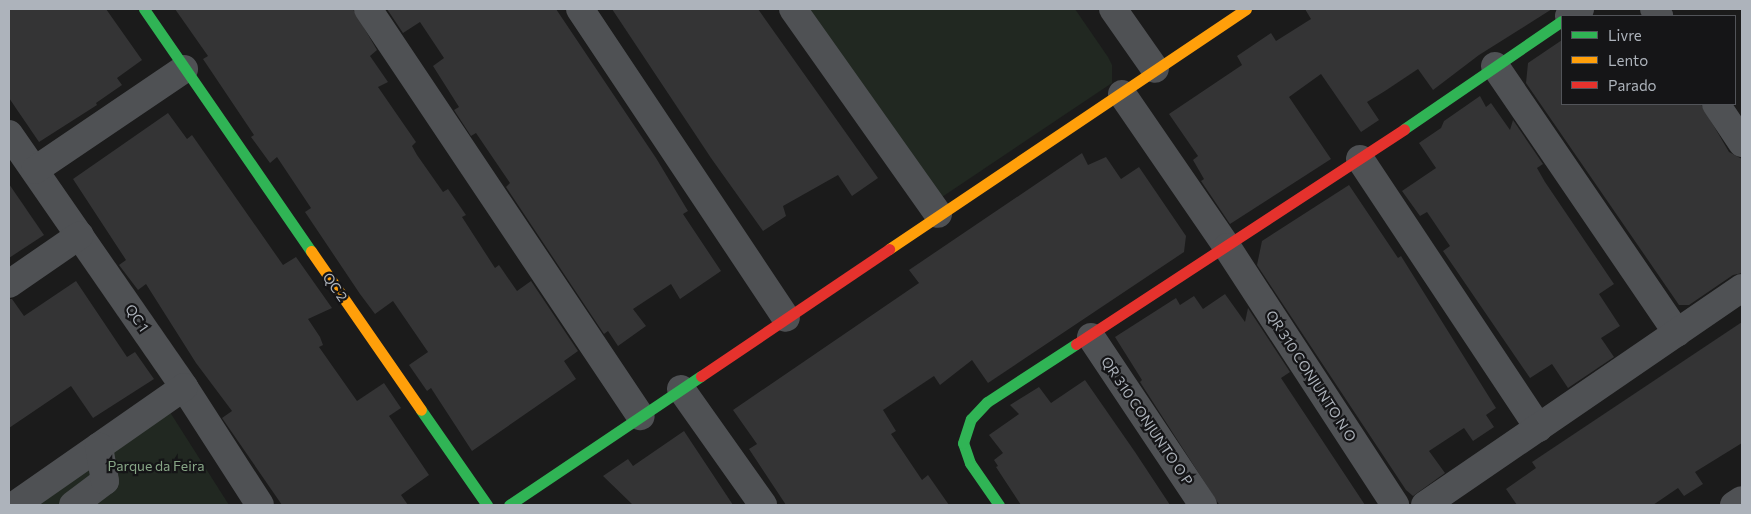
<!DOCTYPE html>
<style>
body{margin:0}
#map{position:relative;width:1751px;height:514px;overflow:hidden;background:#1b1b1b;font-family:Commissioner,sans-serif}
div>[style]{position:absolute}
.green>*{inset:0;background:#212821}
.building>*{inset:0;background:#343435}
.street>*{height:28px;margin:-14px;padding:0 14px;transform-origin:14px;border-radius:14px;background:#4f5154}
.fast>*{height:11px;margin:-5.5px;padding:0 5.5px;transform-origin:5.5px;border-radius:5.5px;background:#30b455}
.slow>*{height:11px;margin:-5.5px;padding:0 5.5px;transform-origin:5.5px;border-radius:5.5px;background:#ff9f0a}
.jam>*{height:11px;margin:-5.5px;padding:0 5.5px;transform-origin:5.5px;border-radius:5.5px;background:#e5322d}
span{translate:-50% -50%;white-space:nowrap;text-align:center;line-height:1.15;-webkit-text-stroke:4.5px #151517;paint-order:stroke}
.street-label{font-size:14px;color:#adb3bb}
.park-label{font-size:14px;color:#87a586}
.frame{position:absolute;inset:0;border:10px solid #adb3bb;pointer-events:none}
.legend{position:absolute;left:1561px;top:15px;width:175px;height:90px;box-sizing:border-box;background:#151517;border:1px solid #525459;margin:0;padding:6px 9px;list-style:none;font-size:15px;color:#adb3bb}
.legend li{display:flex;align-items:center;gap:10px;height:25px}
.legend b{width:25px;border:1px solid #525459}
</style>
<div id="map">
<div class="green">
<i style="clip-path:polygon(800px 9px,1075px 9px,1108px 57px,1112px 65px,1112px 83px,939px 199px)"></i>
<i style="clip-path:polygon(168px 409px,229px 505px,24px 505px)"></i>
</div>
<div class="building">
<i style="clip-path:polygon(9px 9px,106px 9px,142px 60px,117px 78px,122px 85px,96px 103px,97px 105px,39px 142px,9px 98px)"></i>
<i style="clip-path:polygon(175px 9px,353px 9px,377px 50px,370px 56px,388px 82px,378px 87px,416px 142px,412px 146px,417px 155px,443px 192px,448px 189px,466px 215px,462px 217px,495px 268px,499px 265px,517px 291px,531px 281px,578px 351px,564px 361px,576px 379px,472px 451px,431px 388px,427px 391px,409px 365px,428px 352px,393px 301px,375px 314px,360px 294px,305px 212px,311px 208px,277px 157px,270px 163px,251px 137px,254px 135px,203px 59px,208px 56px)"></i>
<i style="clip-path:polygon(387px 9px,556px 9px,656px 158px,688px 211px,683px 214px,721px 271px,680px 299px,671px 284px,633px 309px,646px 326px,618px 346px,608px 331px,604px 334px,506px 187px,510px 183px,476px 133px,471px 136px,454px 110px,459px 107px,433px 66px,444px 58px,420px 22px,403px 33px)"></i>
<i style="clip-path:polygon(612px 9px,758px 9px,878px 178px,852px 196px,838px 175px,783px 206px,786px 216px,763px 231px,711px 158px)"></i>
<i style="clip-path:polygon(1305px 9px,1552px 9px,1479px 55px,1433px 90px,1418px 69px,1385px 91px,1367px 102px,1379px 120px,1361px 132px,1321px 74px,1289px 97px,1331px 159px,1230px 224px,1201px 181px,1204px 179px,1193px 160px,1198px 156px,1169px 114px,1242px 65px,1237px 56px,1271px 33px,1276px 41px,1311px 19px)"></i>
<i style="clip-path:polygon(1562px 40px,1562px 104px,1701px 104px,1729px 152px,1742px 159px,1742px 273px,1733px 275px,1689px 305px,1679px 305px,1526px 83px,1528px 63px)"></i>
<i style="clip-path:polygon(1480px 96px,1486px 107px,1491px 103px,1510px 130px,1513px 120px,1543px 164px,1537px 168px,1545px 182px,1614px 284px,1599px 294px,1620px 326px,1601px 338px,1614px 357px,1568px 388px,1552px 364px,1530px 378px,1443px 251px,1450px 246px,1427px 212px,1420px 216px,1402px 191px,1436px 168px,1419px 143px,1441px 128px,1444px 121px)"></i>
<i style="clip-path:polygon(168px 113px,187px 139px,192px 135px,283px 265px,296px 257px,332px 308px,308px 319px,320px 337px,323px 345px,319px 347px,357px 401px,384px 383px,401px 408px,389px 416px,429px 475px,401px 495px,408px 505px,282px 505px,222px 418px,232px 411px,196px 363px,146px 284px,138px 290px,119px 265px,126px 260px,73px 179px)"></i>
<i style="clip-path:polygon(1082px 153px,1088px 165px,1106px 157px,1121px 179px,1139px 167px,1186px 236px,1184px 252px,988px 383px,972px 360px,940px 385px,934px 376px,883px 410px,896px 431px,891px 434px,922px 480px,928px 475px,949px 505px,786px 505px,749px 449px,757px 444px,733px 410px,919px 283px,909px 270px)"></i>
<i style="clip-path:polygon(9px 184px,44px 235px,9px 258px)"></i>
<i style="clip-path:polygon(1349px 185px,1398px 258px,1401px 256px,1496px 408px,1486px 415px,1494px 427px,1473px 441px,1464px 428px,1429px 451px,1445px 473px,1413px 496px,1406px 490px,1257px 265px,1262px 241px)"></i>
<i style="clip-path:polygon(76px 281px,127px 357px,135px 352px,154px 379px,93px 418px,71px 386px,9px 428px,9px 299px,12px 299px,24px 316px)"></i>
<i style="clip-path:polygon(1225px 294px,1245px 322px,1248px 308px,1290px 372px,1281px 378px,1365px 505px,1220px 505px,1218px 503px,1140px 382px,1142px 380px,1115px 337px,1176px 298px,1180px 305px,1194px 296px,1203px 309px)"></i>
<i style="clip-path:polygon(1742px 322px,1742px 443px,1695px 472px,1703px 484px,1684px 496px,1678px 488px,1653px 505px,1517px 505px,1506px 489px,1536px 468px,1532px 462px)"></i>
<i style="clip-path:polygon(1085px 380px,1135px 452px,1170px 505px,1021px 505px,996px 467px,998px 466px,994px 460px,1003px 453px,989px 435px,1019px 414px,1010px 405px,1039px 387px,1051px 403px)"></i>
<i style="clip-path:polygon(684px 431px,733px 505px,633px 505px,603px 476px,628px 459px,633px 466px)"></i>
</div>
<div class="street">
<i style="left:368px;top:9px;width:490px;rotate:56.2deg"></i>
<i style="left:580px;top:9px;width:371px;rotate:56.3deg"></i>
<i style="left:793px;top:9px;width:251px;rotate:54.7deg"></i>
<i style="left:1113px;top:9px;width:73px;rotate:55deg"></i>
<i style="left:1654px;top:9px;width:9px;rotate:54deg"></i>
<i style="left:1569px;top:16px;width:13px;rotate:-32deg"></i>
<i style="left:1495px;top:66px;width:323px;rotate:55.7deg"></i>
<i style="left:1122px;top:94px;width:186px;rotate:55.5deg"></i>
<i style="left:1227px;top:247px;width:308px;rotate:56.9deg"></i>
<i style="left:1716px;top:104px;width:47px;rotate:56.3deg"></i>
<i style="left:9px;top:134px;width:308px;rotate:55.3deg"></i>
<i style="left:184px;top:387px;width:140px;rotate:57.2deg"></i>
<i style="left:1360px;top:159px;width:323px;rotate:56.4deg"></i>
<i style="left:35px;top:170px;width:180px;rotate:-34.1deg"></i>
<i style="left:9px;top:284px;width:86px;rotate:-34.6deg"></i>
<i style="left:1091px;top:337px;width:202px;rotate:56.3deg"></i>
<i style="left:681px;top:389px;width:142px;rotate:54.7deg"></i>
<i style="left:15px;top:505px;width:206px;rotate:-34.9deg"></i>
<i style="left:73px;top:505px;width:40px;rotate:-37deg"></i>
<i style="left:105px;top:481px;width:35px;rotate:-100deg"></i>
<i style="left:1425px;top:505px;width:384px;rotate:-34.4deg"></i>
<i style="left:1734px;top:505px;width:9px;rotate:-32deg"></i>
</div>
<div class="fast">
<i style="left:144px;top:9px;width:294px;rotate:55.4deg"></i>
<i style="left:1404px;top:129px;width:191px;rotate:-34.4deg"></i>
<i style="left:421px;top:410px;width:116px;rotate:55.2deg"></i>
<i style="left:509px;top:505px;width:231px;rotate:-33.9deg"></i>
<i style="left:999px;top:505px;width:51px;rotate:-124.6deg"></i>
<i style="left:970px;top:463px;width:21px;rotate:-109deg"></i>
<i style="left:963px;top:443px;width:25px;rotate:-72deg"></i>
<i style="left:971px;top:419px;width:23px;rotate:-47deg"></i>
<i style="left:987px;top:402px;width:106px;rotate:-33.1deg"></i>
</div>
<div class="slow">
<i style="left:889px;top:249px;width:430px;rotate:-33.9deg"></i>
<i style="left:311px;top:251px;width:193px;rotate:55.3deg"></i>
</div>
<div class="jam">
<i style="left:1076px;top:344px;width:392px;rotate:-33.2deg"></i>
<i style="left:701px;top:376px;width:227px;rotate:-34deg"></i>
</div>
<div class="street-label">
<span style="left:335px;top:287px;rotate:55deg">QC 2</span>
<span style="left:137px;top:318px;rotate:56deg">QC 1</span>
<span style="left:1311px;top:376px;rotate:57deg">QR 310 CONJUNTO N O</span>
<span style="left:1147px;top:421px;rotate:56deg">QR 310 CONJUNTO O P</span>
</div>
<div class="park-label">
<span style="left:156px;top:466px">Parque da Feira</span>
</div>
<div class="frame"></div>
<ul class="legend">
<li><b style="height:6px;background:#30b455"></b>Livre</li>
<li><b style="height:6px;background:#ff9f0a"></b>Lento</li>
<li><b style="height:6px;background:#e5322d"></b>Parado</li>
</ul>
</div>
